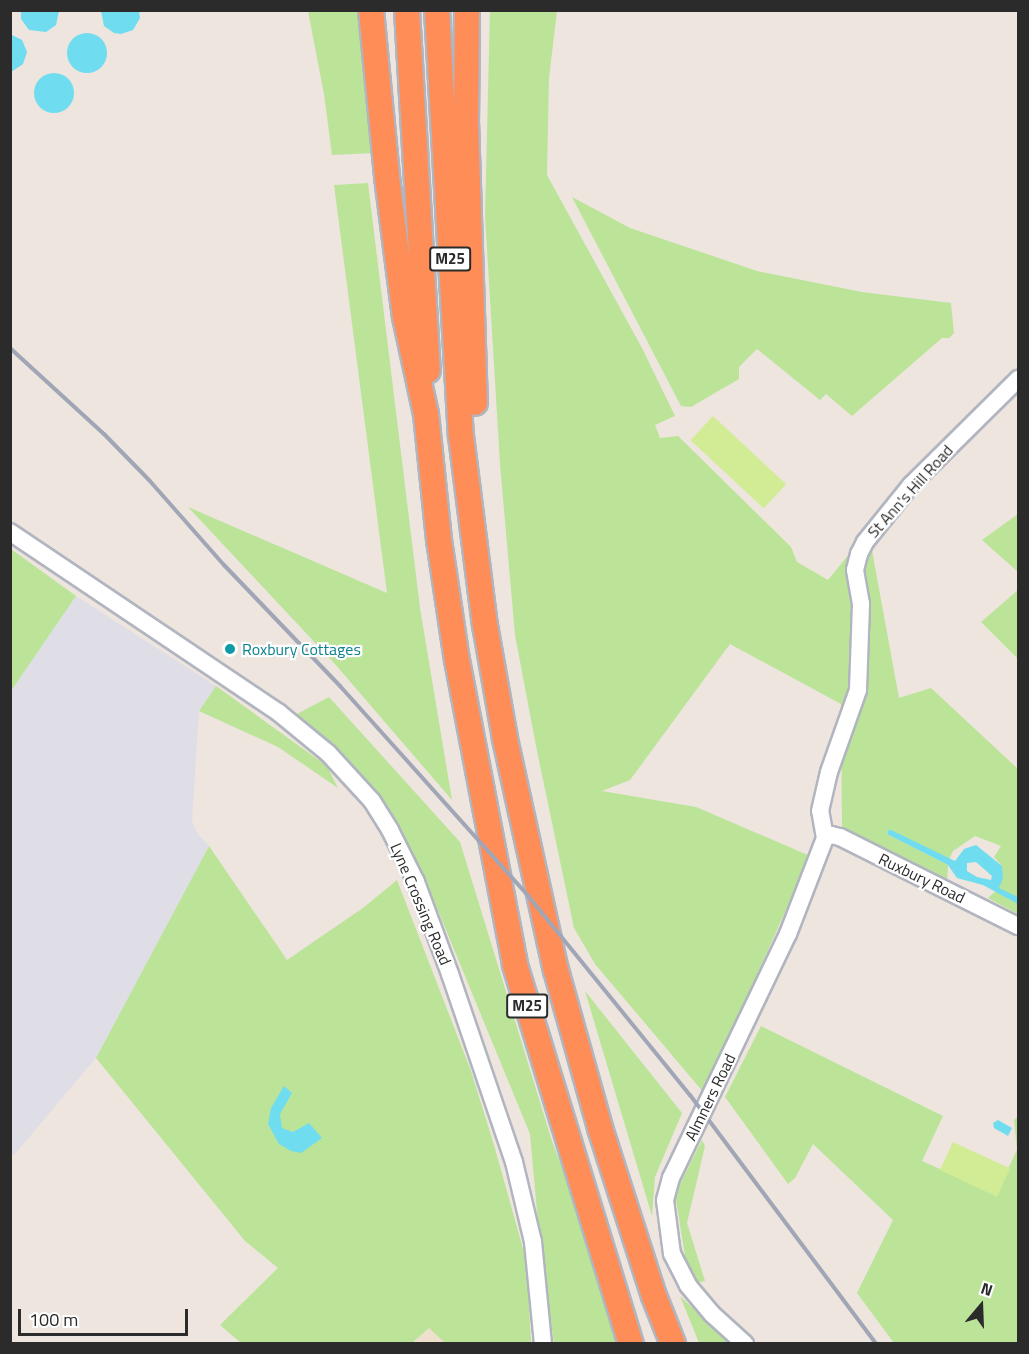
<!DOCTYPE html>
<style>
body{margin:0}
#map{position:relative;width:1029px;height:1354px;overflow:hidden;background:#ede5de;font-family:"Titillium Web",sans-serif}
div>[style]{position:absolute}
.industrial>*{inset:0;background:#dfdee6}
.education>*{inset:0;background:#efe0cd}
.green>*{inset:0;background:#bbe499}
.pitch>*{inset:0;background:#d1ec95;transform-origin:0 0}
.water>*{inset:0;background:#70dcf0}
.round{border-radius:50%}
.roads{filter:drop-shadow(2px 0 #b1b5bf) drop-shadow(-2px 0 #b1b5bf) drop-shadow(0 2px #b1b5bf) drop-shadow(0 -2px #b1b5bf)}
.minor>*{height:16px;margin:-8px;padding:0 8px;transform-origin:8px;border-radius:8px;background:#fff}
.highway>*{height:24px;margin:-12px;padding:0 12px;transform-origin:12px;border-radius:12px;background:#ff8d57}
.rail>*{height:4px;margin:-2px;padding:0 2px;transform-origin:2px;border-radius:2px;background:#a0a6b6}
.dots>*{width:16px;height:16px;translate:-50% -50%;box-sizing:border-box;border:3px solid #fff;border-radius:50%}
span{translate:-50% -50%;white-space:nowrap;text-align:center;line-height:1.15;-webkit-text-stroke:4.5px #fff;paint-order:stroke}
.shield-label span{padding:2px 4px;background:#fff;border:2px solid;border-radius:4px;-webkit-text-stroke-width:0}
.shield-label{font-size:15px;color:#2b2b2b;font-weight:700}
.street-label{font-size:16px;color:#2b2b2b}
.culture-label{font-size:16px;color:#0d838f}
.left{translate:0 -50%;text-align:left}
.frame{position:absolute;inset:0;border:12px solid #2b2b2b;pointer-events:none}
.north{position:absolute;left:951px;top:1276px;width:60px;height:60px;-webkit-text-stroke:4px #fff;paint-order:stroke;rotate:19deg;font-size:16px;font-weight:700;line-height:24px;text-align:center;color:#2b2b2b}
.north::after{content:'';display:block;margin:auto;width:21px;height:27px;background:#2b2b2b;clip-path:polygon(50% 0,100% 100%,50% 72%,0 100%)}
.scale{position:absolute;left:18px;top:1309px;width:170px;height:27px;box-sizing:border-box;border:3px solid #2b2b2b;border-top:0;padding-left:8px;font-size:18px;line-height:21px;white-space:nowrap;color:#2b2b2b;-webkit-text-stroke:4px #fff;paint-order:stroke}
</style>
<div id="map">
<div class="industrial">
<i style="clip-path:polygon(76px 596px,216px 686px,199px 711px,192px 821px,198px 834px,209px 846px,96px 1058px,14px 1155px,10px 1152px,10px 691px)"></i>
</div>
<div class="education">
<i style="clip-path:polygon(429px 1328px,445px 1343px,412px 1344px)"></i>
</div>
<div class="green">
<i style="clip-path:polygon(308px 11px,358px 11px,373px 153px,332px 155px,324px 94px)"></i>
<i style="clip-path:polygon(490px 11px,557px 11px,549px 78px,547px 175px,642px 348px,675px 416px,655px 425px,660px 438px,678px 436px,791px 547px,797px 562px,828px 580px,854px 548px,871px 545px,899px 698px,931px 688px,1018px 769px,1018px 914px,988px 898px,999px 888px,1002px 866px,994px 857px,1001px 846px,975px 836px,953px 851px,949px 860px,889px 829px,887px 834px,948px 865px,947px 884px,842px 829px,841px 704px,730px 644px,630px 780px,602px 791px,696px 807px,810px 856px,704px 1093px,595px 964px,574px 928px,536px 746px,515px 635px,500px 464px,485px 216px)"></i>
<i style="clip-path:polygon(368px 183px,420px 608px,452px 800px,334px 663px,188px 507px,387px 593px,334px 185px)"></i>
<i style="clip-path:polygon(572px 197px,630px 228px,757px 271px,862px 292px,951px 303px,954px 333px,949px 338px,942px 338px,852px 416px,826px 394px,820px 400px,757px 349px,739px 367px,739px 379px,691px 407px,681px 406px)"></i>
<i style="clip-path:polygon(1018px 514px,1018px 572px,982px 540px)"></i>
<i style="clip-path:polygon(11px 549px,76px 596px,11px 691px)"></i>
<i style="clip-path:polygon(1018px 590px,1018px 659px,981px 622px)"></i>
<i style="clip-path:polygon(216px 686px,327px 766px,338px 788px,278px 747px,199px 711px)"></i>
<i style="clip-path:polygon(329px 697px,460px 842px,552px 1141px,628px 1343px,554px 1343px,541px 1255px,530px 1134px,430px 891px,369px 786px,297px 714px)"></i>
<i style="clip-path:polygon(209px 846px,287px 960px,363px 908px,397px 880px,471px 1071px,494px 1145px,527px 1263px,531px 1343px,445px 1343px,429px 1328px,412px 1343px,241px 1343px,220px 1325px,278px 1268px,245px 1241px,96px 1058px)"></i>
<i style="clip-path:polygon(585px 991px,682px 1113px,655px 1177px,652px 1216px)"></i>
<i style="clip-path:polygon(761px 1026px,943px 1116px,922px 1161px,996px 1194px,1017px 1150px,1014px 1120px,1018px 1116px,1018px 1343px,894px 1343px,857px 1293px,893px 1220px,813px 1144px,795px 1178px,788px 1184px,725px 1097px)"></i>
<i style="clip-path:polygon(702px 1140px,705px 1146px,687px 1223px,705px 1281px,697px 1283px,686px 1262px,675px 1194px)"></i>
<i style="clip-path:polygon(680px 1296px,730px 1343px,699px 1343px)"></i>
</div>
<div class="pitch">
<i style="left:713px;top:416px;width:100px;height:33px;rotate:43deg"></i>
<i style="left:953px;top:1142px;width:63px;height:31px;rotate:25deg"></i>
</div>
<div class="water">
<i style="clip-path:polygon(59px 11px,56px 25px,46px 32px,29px 30px,21px 19px,21px 11px)"></i>
<i style="clip-path:polygon(101px 11px,139px 11px,140px 18px,133px 30px,121px 34px,114px 33px,104px 26px)"></i>
<i class="round" style="left:67px;top:33px;width:40px;height:40px"></i>
<i style="clip-path:polygon(10px 34px,22px 40px,27px 52px,23px 64px,11px 72px)"></i>
<i class="round" style="left:34px;top:73px;width:40px;height:40px"></i>
<i style="clip-path:polygon(evenodd,889px 829px,955px 861px,964px 849px,976px 845px,1002px 866px,1003px 878px,999px 888px,1018px 897px,1018px 904px,983px 885px,957px 878px,948px 865px,887px 834px,889px 829px,976px 862px,992px 876px,991px 880px,977px 877px,967px 871px,967px 863px,976px 862px)"></i>
<i style="clip-path:polygon(284px 1086px,292px 1093px,280px 1114px,282px 1128px,293px 1132px,309px 1123px,322px 1138px,301px 1153px,291px 1151px,279px 1144px,268px 1124px,271px 1108px)"></i>
<i style="clip-path:polygon(998px 1120px,1012px 1128px,1008px 1136px,994px 1128px,993px 1123px)"></i>
</div>
<div class="roads">
<div class="minor">
<i style="left:10px;top:532px;width:323px;rotate:33.9deg"></i>
<i style="left:278px;top:712px;width:65px;rotate:39.4deg"></i>
<i style="left:328px;top:753px;width:65px;rotate:47.5deg"></i>
<i style="left:372px;top:801px;width:34px;rotate:58deg"></i>
<i style="left:390px;top:830px;width:58px;rotate:63.4deg"></i>
<i style="left:416px;top:882px;width:98px;rotate:69.7deg"></i>
<i style="left:450px;top:974px;width:199px;rotate:71.2deg"></i>
<i style="left:514px;top:1162px;width:82px;rotate:76.6deg"></i>
<i style="left:533px;top:1242px;width:102px;rotate:84.4deg"></i>
<i style="left:825px;top:838px;width:7px;rotate:-27deg"></i>
<i style="left:831px;top:835px;width:9px;rotate:13deg"></i>
<i style="left:840px;top:837px;width:199px;rotate:26.6deg"></i>
<i style="left:745px;top:1344px;width:45px;rotate:-137.7deg"></i>
<i style="left:712px;top:1314px;width:38px;rotate:-130deg"></i>
<i style="left:688px;top:1285px;width:35px;rotate:-117deg"></i>
<i style="left:672px;top:1254px;width:54px;rotate:-97.4deg"></i>
<i style="left:665px;top:1200px;width:23px;rotate:-75deg"></i>
<i style="left:671px;top:1178px;width:271px;rotate:-64.4deg"></i>
<i style="left:788px;top:934px;width:103px;rotate:-68.9deg"></i>
<i style="left:825px;top:838px;width:27px;rotate:-100deg"></i>
<i style="left:820px;top:811px;width:40px;rotate:-77deg"></i>
<i style="left:829px;top:772px;width:87px;rotate:-70.5deg"></i>
<i style="left:858px;top:690px;width:86px;rotate:-88deg"></i>
<i style="left:861px;top:604px;width:35px;rotate:-100deg"></i>
<i style="left:855px;top:570px;width:16px;rotate:-76deg"></i>
<i style="left:859px;top:554px;width:13px;rotate:-63deg"></i>
<i style="left:865px;top:542px;width:73px;rotate:-51.1deg"></i>
<i style="left:911px;top:485px;width:151px;rotate:-44.7deg"></i>
</div>
<div class="highway">
<i style="left:371px;top:10px;width:168px;rotate:84.5deg"></i>
<i style="left:387px;top:177px;width:141px;rotate:82.7deg"></i>
<i style="left:405px;top:317px;width:99px;rotate:77.8deg"></i>
<i style="left:426px;top:414px;width:127px;rotate:84.1deg"></i>
<i style="left:439px;top:540px;width:121px;rotate:81.5deg"></i>
<i style="left:457px;top:660px;width:310px;rotate:79.2deg"></i>
<i style="left:515px;top:965px;width:396px;rotate:73deg"></i>
<i style="left:407px;top:10px;width:361px;rotate:86.7deg"></i>
<i style="left:437px;top:10px;width:427px;rotate:86.8deg"></i>
<i style="left:461px;top:436px;width:191px;rotate:82.8deg"></i>
<i style="left:485px;top:625px;width:116px;rotate:80deg"></i>
<i style="left:505px;top:739px;width:237px;rotate:77.6deg"></i>
<i style="left:556px;top:970px;width:164px;rotate:74.4deg"></i>
<i style="left:600px;top:1128px;width:176px;rotate:72.2deg"></i>
<i style="left:654px;top:1296px;width:52px;rotate:68.4deg"></i>
<i style="left:467px;top:10px;width:111px;rotate:90.5deg"></i>
<i style="left:466px;top:121px;width:282px;rotate:88.2deg"></i>
</div>
</div>
<div class="rail">
<i style="left:10px;top:348px;width:127px;rotate:42.5deg"></i>
<i style="left:104px;top:434px;width:64px;rotate:45.6deg"></i>
<i style="left:149px;top:480px;width:113px;rotate:48.6deg"></i>
<i style="left:224px;top:565px;width:168px;rotate:46.2deg"></i>
<i style="left:340px;top:686px;width:283px;rotate:48.1deg"></i>
<i style="left:529px;top:897px;width:255px;rotate:50.9deg"></i>
<i style="left:690px;top:1095px;width:311px;rotate:53.2deg"></i>
</div>
<div class="dots">
<i style="left:230px;top:649px;background:#0f9aa8"></i>
</div>
<div class="shield-label">
<span style="left:450px;top:259px">M25</span>
<span style="left:527px;top:1006px">M25</span>
</div>
<div class="street-label">
<span style="left:910px;top:491px;rotate:-48deg">St Ann's Hill Road</span>
<span style="left:922px;top:878px;rotate:26deg">Ruxbury Road</span>
<span style="left:421px;top:904px;rotate:67deg">Lyne Crossing Road</span>
<span style="left:710px;top:1097px;rotate:-64deg">Almners Road</span>
</div>
<div class="culture-label">
<span class="left" style="left:242px;top:649px">Roxbury Cottages</span>
</div>
<div class="frame"></div>
<div class="north">N</div>
<div class="scale">100 m</div>
</div>
